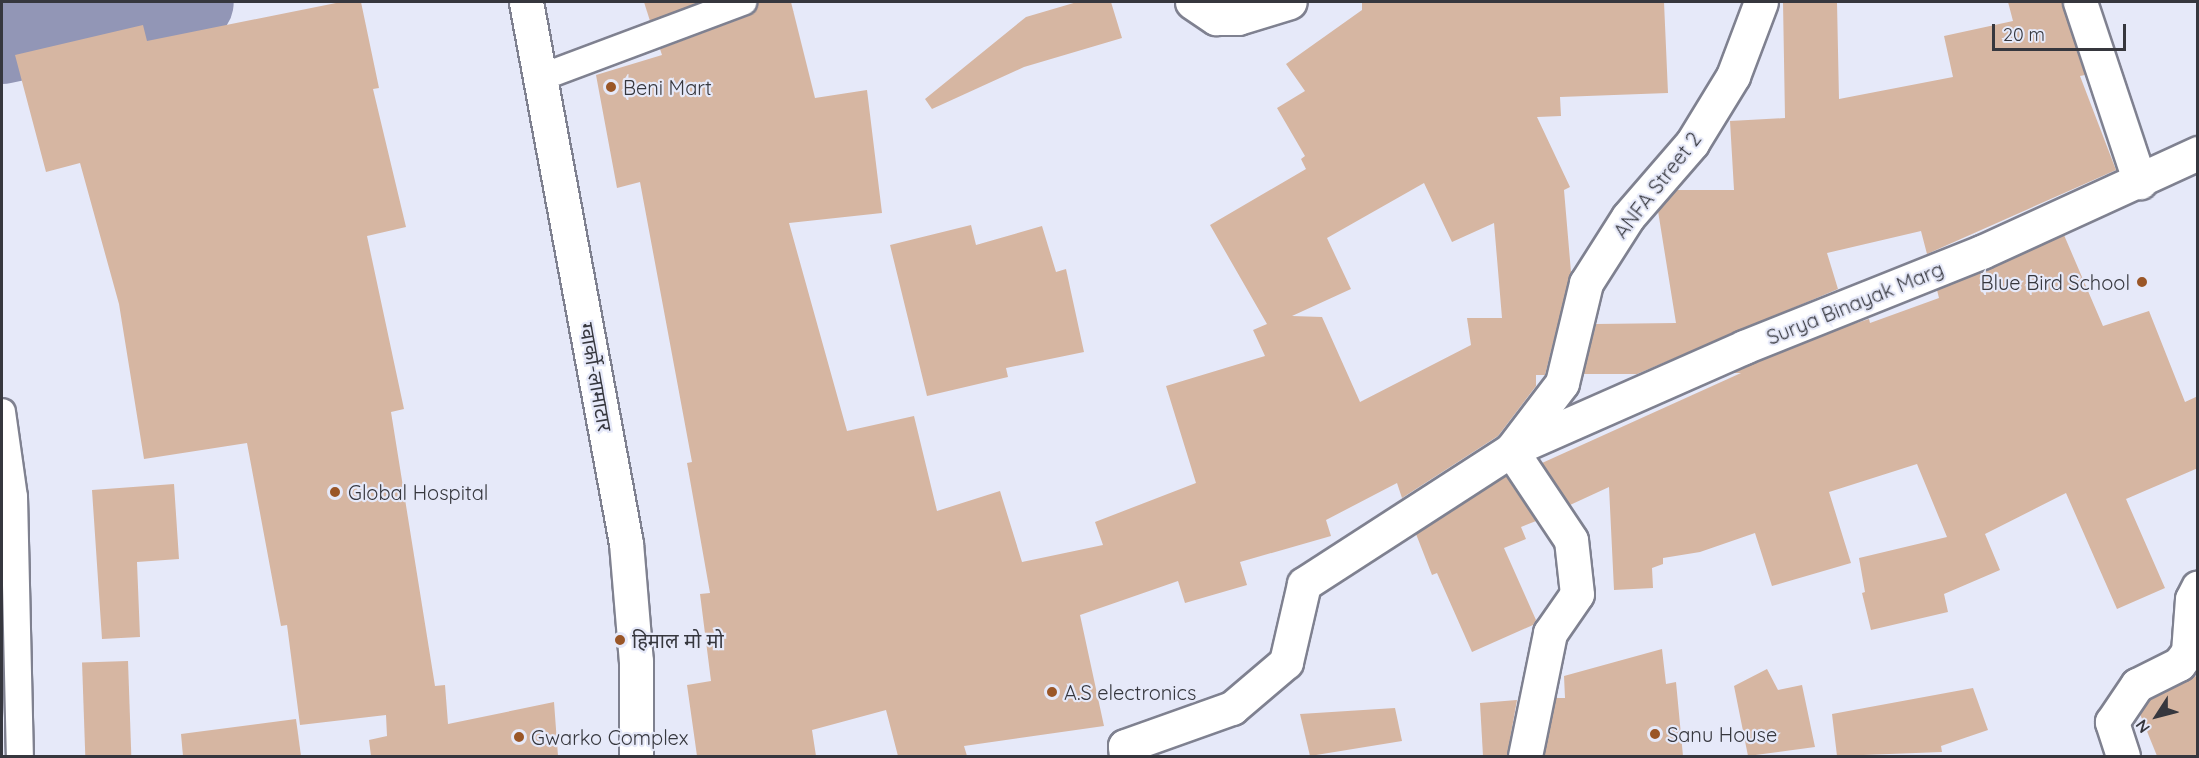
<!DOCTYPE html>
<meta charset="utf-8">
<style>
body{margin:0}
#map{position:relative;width:2199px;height:758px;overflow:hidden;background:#e6e9f9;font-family:Quicksand,"Noto Sans Devanagari",sans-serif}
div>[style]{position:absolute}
.river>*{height:81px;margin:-40.5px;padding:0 40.5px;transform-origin:40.5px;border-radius:40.5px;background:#9296b6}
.building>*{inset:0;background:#d6b6a2;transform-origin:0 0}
.roads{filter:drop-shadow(2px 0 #7f8190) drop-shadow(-2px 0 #7f8190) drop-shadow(0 2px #7f8190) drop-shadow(0 -2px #7f8190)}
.service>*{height:26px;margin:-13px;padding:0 13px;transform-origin:13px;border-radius:13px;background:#fff}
.minor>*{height:33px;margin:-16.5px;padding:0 16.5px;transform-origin:16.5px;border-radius:16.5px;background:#fff}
.secondary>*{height:33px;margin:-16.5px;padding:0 16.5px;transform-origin:16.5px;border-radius:16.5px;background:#fff}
.dots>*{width:16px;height:16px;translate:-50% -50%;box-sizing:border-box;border:3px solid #e6e9f9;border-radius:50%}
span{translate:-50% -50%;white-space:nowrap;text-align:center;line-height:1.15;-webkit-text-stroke:4.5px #e6e9f9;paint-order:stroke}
.poi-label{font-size:20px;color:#36373e}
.left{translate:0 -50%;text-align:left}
.right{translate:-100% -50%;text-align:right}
.street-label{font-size:20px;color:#36373e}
.frame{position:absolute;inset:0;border:3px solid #36373e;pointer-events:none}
.north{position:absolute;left:2127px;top:686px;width:60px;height:60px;-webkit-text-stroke:4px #e6e9f9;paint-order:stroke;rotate:234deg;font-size:16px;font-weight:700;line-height:24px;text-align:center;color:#36373e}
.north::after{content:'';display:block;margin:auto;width:21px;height:27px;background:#36373e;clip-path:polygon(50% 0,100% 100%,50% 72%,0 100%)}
.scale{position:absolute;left:1992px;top:24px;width:134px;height:27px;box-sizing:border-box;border:3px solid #36373e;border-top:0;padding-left:8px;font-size:18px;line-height:21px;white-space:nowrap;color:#36373e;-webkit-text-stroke:4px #e6e9f9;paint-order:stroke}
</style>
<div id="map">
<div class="river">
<i style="left:2px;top:43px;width:195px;rotate:-12.1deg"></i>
</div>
<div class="building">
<i style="clip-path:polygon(341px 2px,361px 2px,379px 88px,373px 89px,406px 227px,367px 236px,404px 409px,391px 412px,435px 686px,445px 685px,448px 724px,554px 702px,558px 756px,371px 756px,369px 740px,387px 736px,386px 715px,300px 725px,287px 625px,281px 626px,247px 443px,144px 459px,119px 304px,80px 163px,46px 172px,15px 55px,143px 25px,147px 41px)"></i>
<i style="clip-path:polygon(644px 2px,701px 2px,650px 21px)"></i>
<i style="clip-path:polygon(evenodd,758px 2px,791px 2px,815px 98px,867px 90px,882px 213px,789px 223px,847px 431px,914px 416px,937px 511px,1000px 491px,1022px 562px,1103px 545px,1095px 522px,1196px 483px,1166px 386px,1265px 356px,1253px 330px,1267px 324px,1210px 225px,1306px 169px,1301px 159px,1305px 156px,1277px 108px,1305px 91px,1286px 64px,1362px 10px,1362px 2px,1664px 2px,1668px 93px,1560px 97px,1561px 116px,1537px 117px,1570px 187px,1564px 190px,1571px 272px,1545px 375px,1536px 375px,1536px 386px,1498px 436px,1402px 498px,1397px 483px,1326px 520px,1331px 536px,1240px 562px,1247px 585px,1185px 603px,1178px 581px,1080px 615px,1104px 726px,964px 746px,967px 756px,898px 756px,886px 710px,812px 730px,816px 756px,697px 756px,687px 685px,711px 681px,700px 594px,710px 593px,687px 463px,692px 462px,640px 182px,617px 188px,596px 75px,662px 55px,660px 49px,748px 16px,758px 2px,1424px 183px,1452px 242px,1494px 223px,1502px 318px,1467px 318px,1471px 345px,1360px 402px,1322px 317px,1292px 316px,1351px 289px,1327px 238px,1424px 183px)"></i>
<i style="clip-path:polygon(1077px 2px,1111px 2px,1122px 38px,1024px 67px,932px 109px,925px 99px,1026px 17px)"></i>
<i style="clip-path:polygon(1783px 2px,1837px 2px,1839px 99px,1953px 77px,1944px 36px,2013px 21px,2008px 2px,2062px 2px,2085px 75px,2080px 76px,2116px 170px,1927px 254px,1921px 231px,1827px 253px,1838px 289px,1637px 374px,1583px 374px,1596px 324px,1676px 323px,1658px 211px,1676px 190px,1734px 190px,1730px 121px,1785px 118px)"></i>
<i style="clip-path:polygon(971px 225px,976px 245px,1042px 226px,1056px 272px,1066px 269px,1084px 352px,1006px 368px,1008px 377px,927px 396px,890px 245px)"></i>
<i style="clip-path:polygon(2064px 235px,2103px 326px,2149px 311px,2185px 402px,2198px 396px,2198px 468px,2126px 499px,2165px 588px,2117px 609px,2066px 493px,1985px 534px,2000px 570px,1944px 594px,1948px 612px,1871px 630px,1862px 593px,1865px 592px,1859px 558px,1947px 537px,1917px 464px,1829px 492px,1851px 563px,1772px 586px,1755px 533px,1700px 552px,1663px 558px,1663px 564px,1652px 568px,1653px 588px,1614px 590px,1609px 487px,1570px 505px,1542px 463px,1741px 373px,1732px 373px,1751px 364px,1850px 325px,1869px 319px,1870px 323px,1939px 298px,1937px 290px)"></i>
<i style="clip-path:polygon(1506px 476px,1536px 521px,1521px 527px,1526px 539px,1504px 548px,1536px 620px,1533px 625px,1472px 652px,1437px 573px,1432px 575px,1416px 534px)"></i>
<i style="clip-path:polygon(174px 484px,179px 559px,137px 562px,140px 637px,102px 639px,92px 490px)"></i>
<i style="clip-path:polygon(1662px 649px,1666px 684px,1676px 682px,1683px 756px,1544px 756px,1556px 698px,1565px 698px,1564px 676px)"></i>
<i style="left:128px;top:661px;width:95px;height:46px;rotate:88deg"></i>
<i style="clip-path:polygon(1767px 669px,1778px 690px,1802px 685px,1815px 747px,1748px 756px,1734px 686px)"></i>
<i style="clip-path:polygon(2198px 675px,2198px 756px,2157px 756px,2140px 714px,2150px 700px)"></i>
<i style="clip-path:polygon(1973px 688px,1988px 730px,1941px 746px,1942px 752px,1837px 756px,1832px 714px)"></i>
<i style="clip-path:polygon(1517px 700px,1507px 756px,1483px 756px,1480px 703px)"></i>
<i style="clip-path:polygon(1395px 708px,1402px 741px,1310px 756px,1300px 714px)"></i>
<i style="clip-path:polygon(296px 719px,301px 756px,183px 756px,181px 734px)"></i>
</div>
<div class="roads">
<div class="service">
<i style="left:542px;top:77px;width:215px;rotate:-20.5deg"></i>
<i style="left:2px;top:412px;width:86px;rotate:82deg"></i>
<i style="left:14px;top:497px;width:259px;rotate:88.7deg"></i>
</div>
<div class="minor">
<i style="left:1192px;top:2px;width:29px;rotate:34deg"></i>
<i style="left:1216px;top:18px;width:22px"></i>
<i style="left:1238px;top:18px;width:54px;rotate:-17.1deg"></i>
<i style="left:2080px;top:2px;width:190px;rotate:71.6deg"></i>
<i style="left:1126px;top:756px;width:10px;rotate:-96deg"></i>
<i style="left:1125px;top:746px;width:114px;rotate:-19.6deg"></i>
<i style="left:1232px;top:708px;width:71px;rotate:-40.4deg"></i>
<i style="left:1286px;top:662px;width:80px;rotate:-77deg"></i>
<i style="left:1304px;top:584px;width:247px;rotate:-32.9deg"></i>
<i style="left:1511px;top:450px;width:255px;rotate:-23.8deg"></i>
<i style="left:1744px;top:347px;width:256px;rotate:-21.8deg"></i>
<i style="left:1982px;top:252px;width:238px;rotate:-24.6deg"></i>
<i style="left:1525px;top:756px;width:126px;rotate:-78.5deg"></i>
<i style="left:1550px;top:633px;width:47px;rotate:-55.3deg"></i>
<i style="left:1577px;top:594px;width:54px;rotate:-96.3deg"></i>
<i style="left:1571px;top:540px;width:108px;rotate:-123.7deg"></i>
<i style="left:1511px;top:450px;width:84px;rotate:-52.7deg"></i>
<i style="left:1562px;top:383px;width:103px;rotate:-76.5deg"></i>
<i style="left:1586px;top:283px;width:78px;rotate:-57.5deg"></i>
<i style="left:1628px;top:217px;width:98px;rotate:-49.1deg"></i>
<i style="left:1692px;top:143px;width:79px;rotate:-58.5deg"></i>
<i style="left:1733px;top:76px;width:79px;rotate:-69.3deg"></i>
<i style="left:2123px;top:756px;width:36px;rotate:-108deg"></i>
<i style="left:2112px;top:722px;width:45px;rotate:-56deg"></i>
<i style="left:2137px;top:685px;width:47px;rotate:-26.6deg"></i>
<i style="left:2179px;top:664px;width:15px;rotate:-53deg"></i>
<i style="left:2188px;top:652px;width:53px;rotate:-85.7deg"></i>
<i style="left:2192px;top:599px;width:13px;rotate:-63deg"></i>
</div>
<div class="secondary">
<i style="left:526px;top:2px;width:550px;rotate:79.53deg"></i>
<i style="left:626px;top:543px;width:118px;rotate:85.2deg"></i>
<i style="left:636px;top:661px;width:95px;rotate:90deg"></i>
</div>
</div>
<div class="dots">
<i style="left:611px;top:87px;background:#9a5627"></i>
<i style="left:2142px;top:282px;background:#9a5627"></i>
<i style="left:335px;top:492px;background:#9a5627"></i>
<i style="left:620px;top:640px;background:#9a5627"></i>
<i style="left:1052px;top:692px;background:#9a5627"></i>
<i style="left:1655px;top:734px;background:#9a5627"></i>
<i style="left:519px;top:737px;background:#9a5627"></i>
</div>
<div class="poi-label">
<span class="left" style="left:623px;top:87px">Beni Mart</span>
<span class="right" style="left:2130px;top:282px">Blue Bird School</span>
<span class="left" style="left:348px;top:492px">Global Hospital</span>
<span class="left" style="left:632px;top:640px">हिमाल मो मो</span>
<span class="left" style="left:1064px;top:692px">A.S electronics</span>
<span class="left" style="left:1667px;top:734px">Sanu House</span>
<span class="left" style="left:531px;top:737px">Gwarko Complex</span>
</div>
<div class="street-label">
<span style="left:1657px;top:185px;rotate:-52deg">ANFA Street 2</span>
<span style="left:1855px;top:303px;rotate:-22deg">Surya Binayak Marg</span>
<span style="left:596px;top:377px;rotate:80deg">ग्वार्को-लामाटार</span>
</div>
<div class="frame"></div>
<div class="north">N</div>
<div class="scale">20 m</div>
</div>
